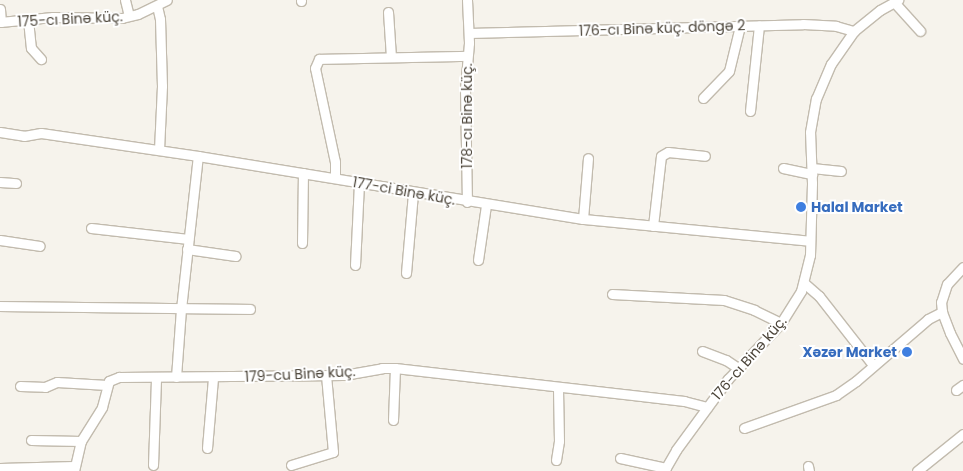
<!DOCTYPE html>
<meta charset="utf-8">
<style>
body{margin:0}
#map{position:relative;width:963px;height:471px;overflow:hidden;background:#f6f3ec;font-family:Poppins,sans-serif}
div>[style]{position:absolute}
.roads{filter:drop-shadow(1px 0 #c2bbae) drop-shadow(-1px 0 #c2bbae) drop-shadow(0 1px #c2bbae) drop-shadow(0 -1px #c2bbae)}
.minor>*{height:9px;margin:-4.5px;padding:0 4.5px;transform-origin:4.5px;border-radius:4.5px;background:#fff}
.dots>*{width:14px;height:14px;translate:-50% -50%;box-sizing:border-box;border:2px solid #fff;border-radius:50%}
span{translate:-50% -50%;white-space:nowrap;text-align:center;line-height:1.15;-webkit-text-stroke:4px #fff;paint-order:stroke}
.street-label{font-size:14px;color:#4b4439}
.shop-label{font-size:14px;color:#366cbe;font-weight:700}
.left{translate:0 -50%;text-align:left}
.right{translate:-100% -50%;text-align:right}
</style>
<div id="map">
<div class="roads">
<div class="minor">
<i style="left:125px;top:0;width:16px;rotate:76deg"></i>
<i style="left:301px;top:0;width:1px;rotate:90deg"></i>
<i style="left:467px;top:0;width:43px;rotate:87.3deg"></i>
<i style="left:469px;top:43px;width:46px;rotate:95deg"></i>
<i style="left:465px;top:89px;width:113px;rotate:89deg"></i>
<i style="left:894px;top:2px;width:39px;rotate:48deg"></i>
<i style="left:157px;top:6px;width:13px;rotate:77deg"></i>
<i style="left:160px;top:19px;width:67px;rotate:88.3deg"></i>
<i style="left:162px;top:86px;width:64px;rotate:92.7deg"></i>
<i style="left:0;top:9px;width:13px;rotate:86deg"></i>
<i style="left:388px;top:12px;width:45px;rotate:86.2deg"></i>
<i style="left:28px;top:20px;width:28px;rotate:84deg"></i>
<i style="left:31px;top:48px;width:15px;rotate:48deg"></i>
<i style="left:0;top:22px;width:53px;rotate:-5.4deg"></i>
<i style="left:53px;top:17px;width:69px;rotate:0.8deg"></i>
<i style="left:122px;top:18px;width:16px;rotate:-14deg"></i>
<i style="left:138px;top:14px;width:32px;rotate:-26deg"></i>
<i style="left:469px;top:33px;width:334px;rotate:-1.5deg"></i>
<i style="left:803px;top:24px;width:33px;rotate:3deg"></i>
<i style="left:836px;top:26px;width:19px;rotate:16deg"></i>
<i style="left:703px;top:98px;width:37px;rotate:-46deg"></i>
<i style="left:729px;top:71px;width:46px;rotate:-76.3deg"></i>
<i style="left:750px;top:111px;width:86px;rotate:-84deg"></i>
<i style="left:0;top:132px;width:24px;rotate:9deg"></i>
<i style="left:24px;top:136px;width:17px;rotate:-10deg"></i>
<i style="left:41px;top:133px;width:159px;rotate:8.3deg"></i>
<i style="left:198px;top:156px;width:390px;rotate:9.3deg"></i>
<i style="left:583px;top:219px;width:228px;rotate:5.5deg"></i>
<i style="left:783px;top:168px;width:30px;rotate:12deg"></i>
<i style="left:812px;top:168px;width:29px;rotate:6deg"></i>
<i style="left:335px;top:178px;width:16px;rotate:-90deg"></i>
<i style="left:335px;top:162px;width:96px;rotate:-102deg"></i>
<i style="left:315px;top:68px;width:10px;rotate:-66deg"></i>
<i style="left:319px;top:59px;width:148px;rotate:-1.2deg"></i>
<i style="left:0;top:182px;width:16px;rotate:4deg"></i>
<i style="left:583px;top:219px;width:61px;rotate:-85.3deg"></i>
<i style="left:653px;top:226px;width:70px;rotate:-83.5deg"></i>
<i style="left:661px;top:156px;width:8px;rotate:-30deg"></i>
<i style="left:668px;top:152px;width:37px;rotate:6deg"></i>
<i style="left:91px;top:228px;width:98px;rotate:6.5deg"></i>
<i style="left:0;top:240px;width:40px;rotate:8.5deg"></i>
<i style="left:302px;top:243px;width:70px;rotate:-89.2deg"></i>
<i style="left:187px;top:249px;width:49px;rotate:8.3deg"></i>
<i style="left:478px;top:260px;width:56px;rotate:-81.7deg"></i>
<i style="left:355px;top:265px;width:83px;rotate:-87.2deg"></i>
<i style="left:963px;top:267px;width:23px;rotate:133deg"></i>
<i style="left:947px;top:284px;width:19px;rotate:108deg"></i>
<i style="left:941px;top:302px;width:10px;rotate:84deg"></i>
<i style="left:942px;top:312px;width:22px;rotate:69deg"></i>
<i style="left:950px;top:333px;width:29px;rotate:63deg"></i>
<i style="left:406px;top:273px;width:80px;rotate:-85deg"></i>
<i style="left:804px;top:283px;width:20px;rotate:41deg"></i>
<i style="left:819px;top:296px;width:88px;rotate:52deg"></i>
<i style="left:612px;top:294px;width:112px;rotate:3.1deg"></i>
<i style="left:724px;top:300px;width:32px;rotate:18deg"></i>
<i style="left:754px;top:310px;width:30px;rotate:26deg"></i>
<i style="left:0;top:306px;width:250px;rotate:0.7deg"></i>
<i style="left:702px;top:351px;width:26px;rotate:21deg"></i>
<i style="left:726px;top:360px;width:14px;rotate:34deg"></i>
<i style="left:176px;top:377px;width:68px;rotate:-85.8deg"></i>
<i style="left:181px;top:309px;width:154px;rotate:-83.7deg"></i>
<i style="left:20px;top:386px;width:25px;rotate:2deg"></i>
<i style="left:45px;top:387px;width:13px;rotate:-23deg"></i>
<i style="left:57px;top:382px;width:50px;rotate:3.4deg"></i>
<i style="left:956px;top:390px;width:9px;rotate:-36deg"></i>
<i style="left:393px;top:420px;width:52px;rotate:-87.8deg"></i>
<i style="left:744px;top:428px;width:98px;rotate:-19.7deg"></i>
<i style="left:836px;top:395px;width:24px;rotate:-35deg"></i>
<i style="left:856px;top:381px;width:95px;rotate:-40.7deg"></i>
<i style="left:928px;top:319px;width:16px;rotate:-27deg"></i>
<i style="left:31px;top:440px;width:50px;rotate:1.1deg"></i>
<i style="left:207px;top:448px;width:70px;rotate:-85.1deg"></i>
<i style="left:620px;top:458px;width:47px;rotate:12.3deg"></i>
<i style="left:556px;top:460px;width:19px;rotate:-81deg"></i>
<i style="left:559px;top:441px;width:54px;rotate:-91.1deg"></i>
<i style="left:153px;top:465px;width:88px;rotate:-88deg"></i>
<i style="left:291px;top:465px;width:44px;rotate:-17.2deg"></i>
<i style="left:333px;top:452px;width:77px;rotate:-95.2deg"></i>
<i style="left:808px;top:466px;width:5px;rotate:79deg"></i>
<i style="left:0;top:468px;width:74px;rotate:-1.5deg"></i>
<i style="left:74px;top:471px;width:31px;rotate:-77deg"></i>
<i style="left:81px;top:441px;width:40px;rotate:-58deg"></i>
<i style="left:102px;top:407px;width:27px;rotate:-75deg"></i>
<i style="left:109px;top:381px;width:11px;rotate:-22deg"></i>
<i style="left:119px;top:377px;width:225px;rotate:-0.5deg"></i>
<i style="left:344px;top:375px;width:39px;rotate:-10deg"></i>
<i style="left:382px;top:368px;width:13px"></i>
<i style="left:395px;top:368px;width:291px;rotate:6.5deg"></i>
<i style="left:684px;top:401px;width:24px;rotate:15deg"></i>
<i style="left:664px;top:471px;width:24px;rotate:-60deg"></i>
<i style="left:676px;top:450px;width:88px;rotate:-53.8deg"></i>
<i style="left:728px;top:379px;width:77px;rotate:-46.6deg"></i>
<i style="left:781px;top:323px;width:38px;rotate:-58deg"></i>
<i style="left:801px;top:291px;width:37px;rotate:-76deg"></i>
<i style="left:810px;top:255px;width:72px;rotate:-88.4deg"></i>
<i style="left:812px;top:183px;width:51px;rotate:-92.2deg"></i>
<i style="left:810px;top:132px;width:34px;rotate:-80deg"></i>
<i style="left:816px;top:99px;width:38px;rotate:-67deg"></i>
<i style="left:831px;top:64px;width:40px;rotate:-55.1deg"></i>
<i style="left:854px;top:31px;width:33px;rotate:-39deg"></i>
<i style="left:880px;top:10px;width:21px;rotate:-29deg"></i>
<i style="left:917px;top:471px;width:59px;rotate:-38.8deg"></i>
</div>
</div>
<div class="dots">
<i style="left:801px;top:207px;background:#3f7fe0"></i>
<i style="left:907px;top:352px;background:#3f7fe0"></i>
</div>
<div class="street-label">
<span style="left:70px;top:19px;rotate:-3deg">175-cı Binə küç.</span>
<span style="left:662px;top:28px;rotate:-2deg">176-cı Binə küç. döngə 2</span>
<span style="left:467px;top:116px;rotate:-90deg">178-cı Binə küç.</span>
<span style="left:404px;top:191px;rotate:10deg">177-ci Binə küç.</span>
<span style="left:749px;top:358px;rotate:-49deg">176-cı Binə küç.</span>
<span style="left:300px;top:374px;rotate:-3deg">179-cu Binə küç.</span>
</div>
<div class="shop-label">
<span class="left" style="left:811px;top:207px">Halal Market</span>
<span class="right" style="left:897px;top:352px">Xəzər Market</span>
</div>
</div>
